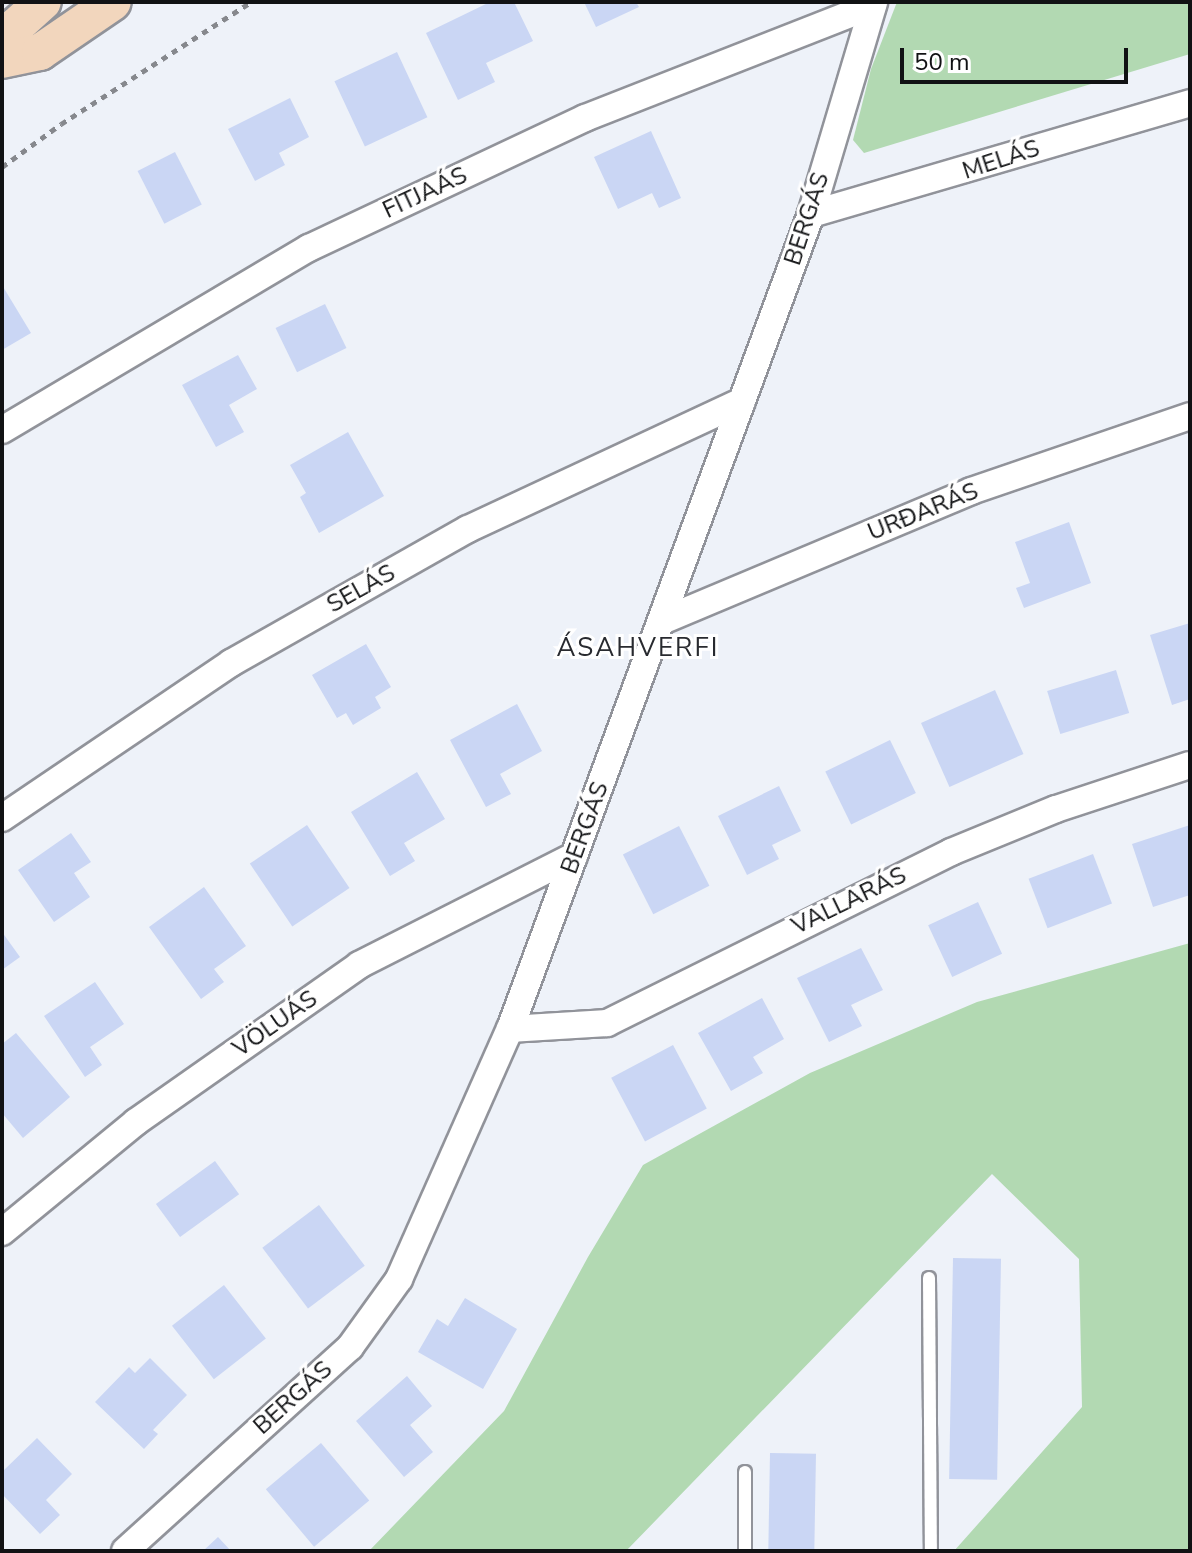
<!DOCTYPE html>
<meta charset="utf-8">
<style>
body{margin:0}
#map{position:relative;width:1192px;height:1553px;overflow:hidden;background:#eef2f9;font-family:"Nunito Sans",sans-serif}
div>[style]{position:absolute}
.green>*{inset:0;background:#b2d9b2}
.building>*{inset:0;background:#cad6f4;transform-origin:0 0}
.path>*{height:5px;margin-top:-2.5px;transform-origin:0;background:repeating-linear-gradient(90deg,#86888d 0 6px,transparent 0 12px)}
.roads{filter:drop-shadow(2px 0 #91939a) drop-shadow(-2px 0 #91939a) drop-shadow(0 2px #91939a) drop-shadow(0 -2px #91939a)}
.lane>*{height:12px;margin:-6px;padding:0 6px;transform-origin:6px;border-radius:6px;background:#fff}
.street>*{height:26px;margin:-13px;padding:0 13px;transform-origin:13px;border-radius:13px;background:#fff}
.secondary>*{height:36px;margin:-18px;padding:0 18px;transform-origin:18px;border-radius:18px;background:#f2d6bd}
span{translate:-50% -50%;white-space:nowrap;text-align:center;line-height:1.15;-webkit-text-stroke:6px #fff;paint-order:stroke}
.street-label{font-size:24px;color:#111214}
.neighbourhood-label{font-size:26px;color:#282a2f;letter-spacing:2px}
.frame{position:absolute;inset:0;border:4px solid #111214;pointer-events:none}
.scale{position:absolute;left:900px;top:48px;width:228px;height:36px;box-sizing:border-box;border:4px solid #111214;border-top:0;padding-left:10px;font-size:24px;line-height:28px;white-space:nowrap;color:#111214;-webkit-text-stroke:6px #fff;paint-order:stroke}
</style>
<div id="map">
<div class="green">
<i style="clip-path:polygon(897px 2px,1190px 2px,1190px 54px,864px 153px,853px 140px,871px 69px)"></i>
<i style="clip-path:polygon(1190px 943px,1190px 1551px,954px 1551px,1082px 1407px,1079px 1259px,992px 1174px,626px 1551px,369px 1551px,504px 1411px,588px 1257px,643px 1165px,810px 1073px,977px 1002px)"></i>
</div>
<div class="building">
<i style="clip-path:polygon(490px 2px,514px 2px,533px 41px,486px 63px,495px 82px,458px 100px,426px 33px)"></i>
<i style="clip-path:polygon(584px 2px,636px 2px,639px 7px,596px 27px)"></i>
<i style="left:397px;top:52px;width:72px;height:69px;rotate:65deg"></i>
<i style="clip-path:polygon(290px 98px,309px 137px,279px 153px,285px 165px,255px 181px,228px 129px)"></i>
<i style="clip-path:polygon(651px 131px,681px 198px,659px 208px,652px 193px,618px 209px,594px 157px)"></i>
<i style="left:175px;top:152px;width:59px;height:42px;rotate:63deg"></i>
<i style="clip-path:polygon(2px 285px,31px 333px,2px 350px)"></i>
<i style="left:325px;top:304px;width:49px;height:55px;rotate:64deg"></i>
<i style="clip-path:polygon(238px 355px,257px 389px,229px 405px,244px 432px,216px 447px,182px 385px)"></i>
<i style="clip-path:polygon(348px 432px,384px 496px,319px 533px,300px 497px,306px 493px,290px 465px)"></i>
<i style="clip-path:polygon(1069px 522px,1091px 583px,1024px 608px,1016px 588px,1030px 583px,1015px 542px)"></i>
<i style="clip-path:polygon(1190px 623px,1190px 699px,1172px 705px,1150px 635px)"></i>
<i style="clip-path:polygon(366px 644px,391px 687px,375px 697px,381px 708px,353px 725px,346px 713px,337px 718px,312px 675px)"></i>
<i style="left:1116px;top:670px;width:45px;height:72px;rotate:73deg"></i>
<i style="left:995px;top:690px;width:70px;height:81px;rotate:66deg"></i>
<i style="clip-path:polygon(517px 704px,542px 751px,500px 774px,511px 794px,486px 807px,450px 740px)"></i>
<i style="left:890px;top:740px;width:59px;height:72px;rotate:64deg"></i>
<i style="clip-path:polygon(417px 772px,445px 819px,404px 843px,415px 861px,390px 876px,351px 812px)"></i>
<i style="clip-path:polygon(779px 786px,801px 831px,772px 845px,779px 859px,747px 875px,718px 816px)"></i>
<i style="left:307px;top:825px;width:76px;height:69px;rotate:56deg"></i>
<i style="clip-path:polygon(1190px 825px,1190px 895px,1153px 907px,1132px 844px)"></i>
<i style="left:679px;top:826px;width:67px;height:63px;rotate:63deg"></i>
<i style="clip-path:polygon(71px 833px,91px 862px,74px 873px,90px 897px,54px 922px,18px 870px)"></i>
<i style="left:1093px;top:854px;width:53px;height:69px;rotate:69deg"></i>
<i style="clip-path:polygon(204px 887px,246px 946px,214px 969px,224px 982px,201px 999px,149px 927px)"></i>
<i style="left:978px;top:902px;width:57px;height:55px;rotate:65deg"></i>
<i style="clip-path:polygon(2px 932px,20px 957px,2px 970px)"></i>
<i style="clip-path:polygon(861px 948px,883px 990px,851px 1005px,862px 1026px,829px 1042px,797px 978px)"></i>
<i style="clip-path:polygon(95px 982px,124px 1024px,90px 1047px,102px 1065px,85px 1077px,44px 1016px)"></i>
<i style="clip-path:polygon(762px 998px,784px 1039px,753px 1057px,763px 1073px,731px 1091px,698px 1033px)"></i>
<i style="clip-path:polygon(16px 1033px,70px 1097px,23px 1138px,2px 1113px,2px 1044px)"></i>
<i style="left:673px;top:1045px;width:72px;height:70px;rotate:62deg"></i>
<i style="left:215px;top:1161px;width:41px;height:73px;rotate:54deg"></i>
<i style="left:319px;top:1205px;width:76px;height:71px;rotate:53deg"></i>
<i style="left:953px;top:1258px;width:48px;height:221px;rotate:1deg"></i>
<i style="left:224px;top:1285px;width:68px;height:66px;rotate:52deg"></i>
<i style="clip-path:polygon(465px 1298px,517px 1329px,483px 1389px,418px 1352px,437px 1319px,448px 1326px)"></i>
<i style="clip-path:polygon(150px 1358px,187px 1395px,153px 1430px,158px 1434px,144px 1449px,95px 1402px,129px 1367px,135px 1373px)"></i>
<i style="clip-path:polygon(407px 1376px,432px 1406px,410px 1425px,433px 1452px,404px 1477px,356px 1421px)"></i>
<i style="clip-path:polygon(37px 1438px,72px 1474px,46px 1500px,60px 1515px,40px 1534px,2px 1494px,2px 1472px)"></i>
<i style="left:321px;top:1443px;width:75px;height:72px;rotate:50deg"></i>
<i style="left:770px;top:1453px;width:46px;height:98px;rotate:1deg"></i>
<i style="clip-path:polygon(218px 1537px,231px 1551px,203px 1551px)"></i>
</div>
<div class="path">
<i style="left:2px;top:167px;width:73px;rotate:-36.1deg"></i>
<i style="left:61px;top:124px;width:226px;rotate:-32.7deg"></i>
</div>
<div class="roads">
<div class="lane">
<i style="left:929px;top:1278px;width:273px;rotate:89.6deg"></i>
<i style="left:745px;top:1472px;width:79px;rotate:90deg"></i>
</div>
<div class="street">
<i style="left:811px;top:214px;width:395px;rotate:-16.3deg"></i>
<i style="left:2px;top:430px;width:357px;rotate:-30.7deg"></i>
<i style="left:309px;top:248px;width:305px;rotate:-25.2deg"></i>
<i style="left:585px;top:118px;width:309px;rotate:-21.4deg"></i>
<i style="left:662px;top:621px;width:335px;rotate:-22.8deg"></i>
<i style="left:971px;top:491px;width:231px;rotate:-18.9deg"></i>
<i style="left:2px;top:818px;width:277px;rotate:-34.1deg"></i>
<i style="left:231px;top:663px;width:272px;rotate:-29.5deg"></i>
<i style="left:468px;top:529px;width:302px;rotate:-25deg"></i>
<i style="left:510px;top:1029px;width:97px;rotate:-3.5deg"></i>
<i style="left:607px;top:1023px;width:384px;rotate:-26.4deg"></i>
<i style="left:951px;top:852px;width:113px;rotate:-22.3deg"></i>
<i style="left:1056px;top:809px;width:141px;rotate:-18.2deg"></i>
<i style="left:2px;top:1232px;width:173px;rotate:-39.4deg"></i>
<i style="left:136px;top:1122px;width:273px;rotate:-35.1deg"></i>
<i style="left:359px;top:965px;width:241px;rotate:-26.9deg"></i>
<i style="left:125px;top:1551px;width:304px;rotate:-42.2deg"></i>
<i style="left:350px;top:1347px;width:84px;rotate:-54.2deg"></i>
<i style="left:399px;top:1279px;width:274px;rotate:-66.1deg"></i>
<i style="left:510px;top:1029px;width:869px;rotate:-69.73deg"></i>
<i style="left:811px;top:214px;width:221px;rotate:-73.4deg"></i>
</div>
<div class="secondary">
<i style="left:2px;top:59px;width:36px;rotate:-67deg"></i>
<i style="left:16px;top:26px;width:36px;rotate:-42deg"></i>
<i style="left:2px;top:60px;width:39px;rotate:-12deg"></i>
<i style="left:40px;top:52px;width:88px;rotate:-34.4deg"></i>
</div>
</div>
<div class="street-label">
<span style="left:1001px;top:160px;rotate:-18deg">MELÁS</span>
<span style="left:425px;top:193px;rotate:-25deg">FITJAÁS</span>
<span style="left:807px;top:219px;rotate:-72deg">BERGÁS</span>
<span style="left:923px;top:512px;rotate:-22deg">URÐARÁS</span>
<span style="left:361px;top:589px;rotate:-29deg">SELÁS</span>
<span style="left:585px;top:828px;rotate:-70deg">BERGÁS</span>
<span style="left:849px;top:901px;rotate:-26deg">VALLARÁS</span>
<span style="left:275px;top:1024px;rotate:-35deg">VÖLUÁS</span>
<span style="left:293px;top:1398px;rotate:-42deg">BERGÁS</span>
</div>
<div class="neighbourhood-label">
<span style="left:638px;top:648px">ÁSAHVERFI</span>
</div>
<div class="frame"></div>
<div class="scale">50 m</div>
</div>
